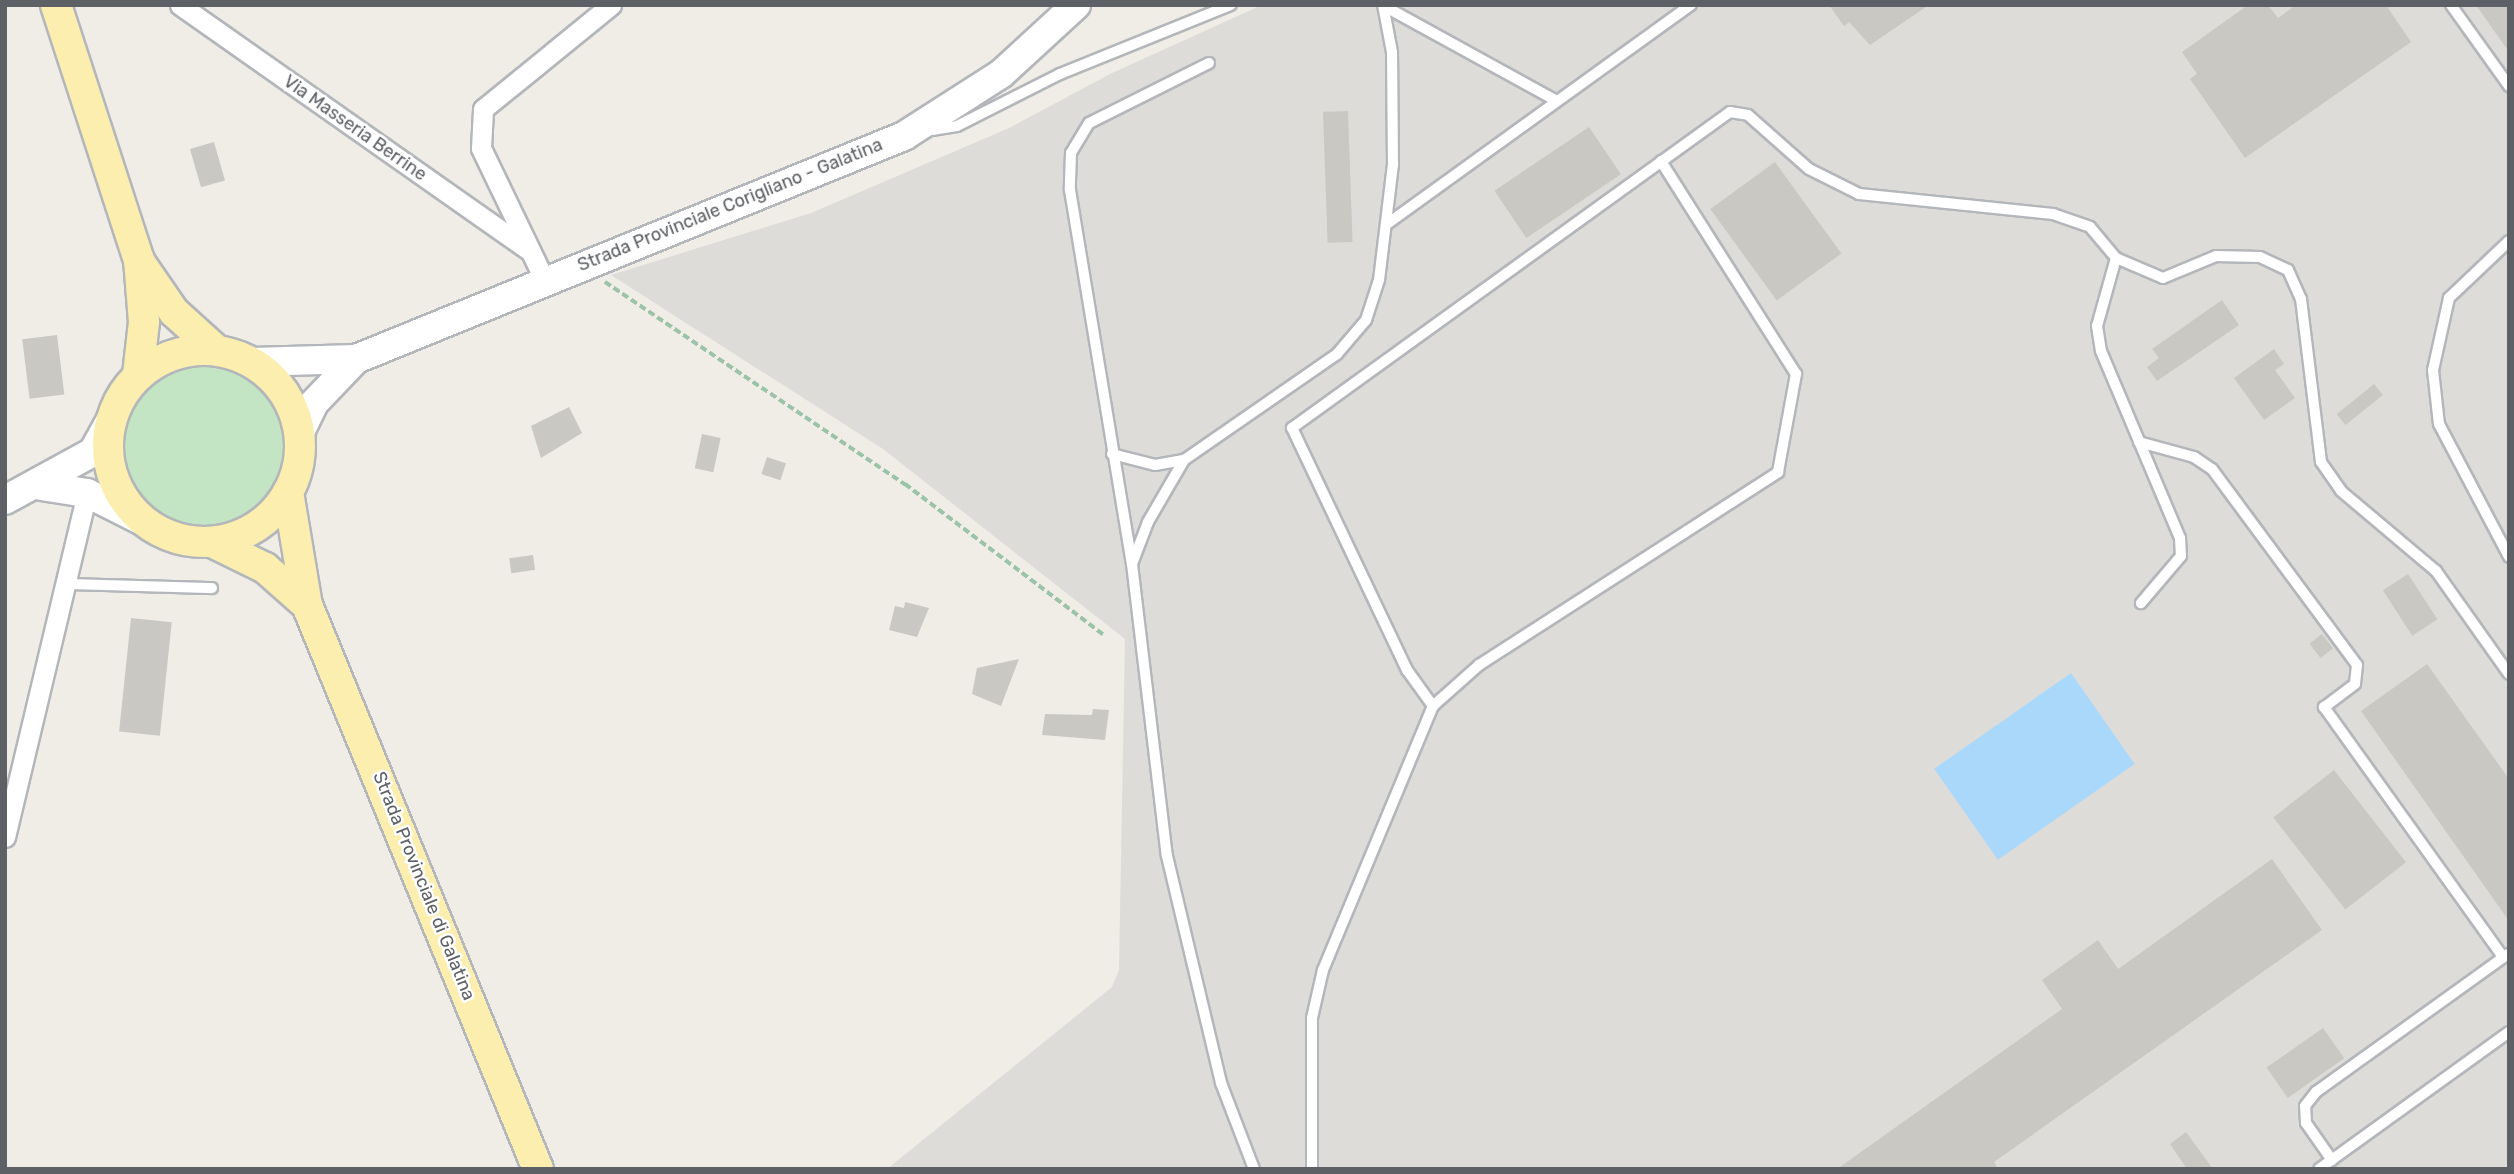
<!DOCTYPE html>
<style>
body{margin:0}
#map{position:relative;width:2514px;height:1174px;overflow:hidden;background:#efede6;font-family:Rubik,sans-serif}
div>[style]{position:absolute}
.industrial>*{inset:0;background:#dedcd8}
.green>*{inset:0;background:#c4e5c4}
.round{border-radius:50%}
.water>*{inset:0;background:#aad8fb;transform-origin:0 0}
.building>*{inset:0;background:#cac8c2;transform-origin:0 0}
.path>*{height:3.5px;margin-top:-1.75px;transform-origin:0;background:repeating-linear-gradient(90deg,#9bc3a7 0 7px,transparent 0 10.5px)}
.roads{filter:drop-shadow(2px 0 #b3b6ba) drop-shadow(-2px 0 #b3b6ba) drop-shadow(0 2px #b3b6ba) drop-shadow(0 -2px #b3b6ba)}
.lane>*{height:10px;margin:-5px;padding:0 5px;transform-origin:5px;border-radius:5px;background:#fff}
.street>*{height:19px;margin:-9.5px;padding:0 9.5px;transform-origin:9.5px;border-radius:9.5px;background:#fff}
.secondary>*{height:28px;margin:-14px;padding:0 14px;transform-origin:14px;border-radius:14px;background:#fff}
.primary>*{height:30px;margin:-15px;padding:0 15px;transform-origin:15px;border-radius:15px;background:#fbeeaf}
.primary>.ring{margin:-15px;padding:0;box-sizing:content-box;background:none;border:30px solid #fbeeaf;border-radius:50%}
span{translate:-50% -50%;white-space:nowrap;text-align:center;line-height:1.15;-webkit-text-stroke:5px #fff;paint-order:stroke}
.street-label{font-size:18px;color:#5d6165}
.frame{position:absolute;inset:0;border:7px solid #5d6165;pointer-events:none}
</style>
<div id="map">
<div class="industrial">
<i style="clip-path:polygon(1262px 5px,2509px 5px,2509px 1169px,887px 1169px,1112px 987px,1119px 970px,1125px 639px,883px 449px,611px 275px,811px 213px,1009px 128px,1112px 73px)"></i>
</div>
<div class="green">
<i class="round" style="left:123px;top:364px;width:162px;height:162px"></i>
</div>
<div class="water">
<i style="left:2071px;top:673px;width:111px;height:167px;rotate:55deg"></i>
</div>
<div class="building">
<i style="clip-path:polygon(1829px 5px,1929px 5px,1870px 45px,1849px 22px,1844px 26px)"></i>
<i style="clip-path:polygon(2248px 5px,2268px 5px,2278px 18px,2296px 5px,2386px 5px,2411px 42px,2245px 158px,2190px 79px,2197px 74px,2182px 52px)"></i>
<i style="clip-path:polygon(2476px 5px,2509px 5px,2509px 52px)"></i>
<i style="left:1348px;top:111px;width:131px;height:25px;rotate:88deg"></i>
<i style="left:1589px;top:127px;width:57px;height:114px;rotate:56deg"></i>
<i style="left:214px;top:142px;width:40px;height:25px;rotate:74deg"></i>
<i style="left:1775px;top:162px;width:113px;height:80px;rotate:54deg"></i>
<i style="clip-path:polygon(2222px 300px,2239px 325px,2157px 381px,2147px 367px,2159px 358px,2152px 349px)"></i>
<i style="left:57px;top:335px;width:60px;height:35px;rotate:83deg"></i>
<i style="clip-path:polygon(2274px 349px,2284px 364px,2275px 370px,2295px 398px,2264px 420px,2234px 378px)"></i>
<i style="left:2374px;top:384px;width:14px;height:48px;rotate:51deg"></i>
<i style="clip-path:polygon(569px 407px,582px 433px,541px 458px,531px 426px)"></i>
<i style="left:702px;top:434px;width:19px;height:35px;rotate:12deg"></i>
<i style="left:767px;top:457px;width:20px;height:18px;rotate:18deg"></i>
<i style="left:533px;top:555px;width:15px;height:24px;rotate:82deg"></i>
<i style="left:2408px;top:574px;width:54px;height:30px;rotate:57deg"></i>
<i style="clip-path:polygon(905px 602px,929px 608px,917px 637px,889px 630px,895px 606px,904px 608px)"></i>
<i style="left:131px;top:618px;width:41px;height:114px;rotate:6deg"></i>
<i style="left:2322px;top:634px;width:18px;height:16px;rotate:52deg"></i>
<i style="clip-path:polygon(1019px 659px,1001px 706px,972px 694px,977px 668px)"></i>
<i style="clip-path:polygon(2427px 664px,2509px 779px,2509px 921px,2361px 711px)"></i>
<i style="clip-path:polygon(1093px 709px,1109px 710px,1105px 740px,1042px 735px,1045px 714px,1092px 715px)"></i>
<i style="left:2334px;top:770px;width:117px;height:77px;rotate:52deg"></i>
<i style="clip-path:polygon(2272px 859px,2322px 930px,1994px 1162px,1998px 1169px,1837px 1169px,2062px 1009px,2042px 980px,2098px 940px,2118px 969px)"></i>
<i style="left:2323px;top:1028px;width:37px;height:69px;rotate:55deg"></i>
<i style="clip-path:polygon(2186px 1132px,2213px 1169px,2187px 1169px,2170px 1144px)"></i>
</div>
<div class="path">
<i style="left:605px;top:282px;width:362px;rotate:34deg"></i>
<i style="left:905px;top:484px;width:250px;rotate:37.2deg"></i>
</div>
<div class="roads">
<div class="lane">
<i style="left:2451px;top:5px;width:100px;rotate:54.4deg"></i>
<i style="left:1384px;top:6px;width:197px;rotate:28.8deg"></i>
<i style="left:1209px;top:63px;width:134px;rotate:153.4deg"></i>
<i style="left:1089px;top:123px;width:35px;rotate:121deg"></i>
<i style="left:1071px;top:153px;width:37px;rotate:92deg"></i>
<i style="left:1070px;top:190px;width:379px;rotate:80.6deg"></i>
<i style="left:1132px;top:564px;width:294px;rotate:83.2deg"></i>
<i style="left:1167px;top:856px;width:233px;rotate:76.6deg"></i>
<i style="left:1221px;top:1083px;width:92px;rotate:69deg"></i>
<i style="left:932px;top:130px;width:25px;rotate:-9deg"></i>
<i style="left:957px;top:126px;width:115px;rotate:-26.8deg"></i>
<i style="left:1060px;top:74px;width:184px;rotate:-22deg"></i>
<i style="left:1387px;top:224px;width:375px;rotate:-35.8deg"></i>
<i style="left:2509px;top:241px;width:83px;rotate:136.5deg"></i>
<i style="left:2449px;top:298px;width:74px;rotate:102.5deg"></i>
<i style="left:2433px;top:370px;width:54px;rotate:83.7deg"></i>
<i style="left:2439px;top:424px;width:150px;rotate:62.2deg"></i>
<i style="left:2116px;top:258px;width:71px;rotate:105.6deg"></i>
<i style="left:2097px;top:326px;width:25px;rotate:81deg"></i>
<i style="left:2101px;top:351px;width:203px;rotate:67.1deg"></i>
<i style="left:2180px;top:538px;width:18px;rotate:87deg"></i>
<i style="left:2181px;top:556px;width:62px;rotate:130.4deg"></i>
<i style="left:2139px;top:442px;width:57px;rotate:15.3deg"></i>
<i style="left:2194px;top:457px;width:22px;rotate:34deg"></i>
<i style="left:2212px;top:469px;width:244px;rotate:53.5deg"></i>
<i style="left:2357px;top:665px;width:19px;rotate:96deg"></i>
<i style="left:2355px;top:684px;width:39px;rotate:143deg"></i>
<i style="left:2324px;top:707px;width:307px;rotate:54.4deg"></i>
<i style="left:1112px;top:454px;width:44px;rotate:14.3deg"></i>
<i style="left:1155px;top:465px;width:29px;rotate:-10deg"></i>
<i style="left:1184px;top:460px;width:186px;rotate:-34.7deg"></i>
<i style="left:1337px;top:354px;width:45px;rotate:-49.5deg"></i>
<i style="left:1366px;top:320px;width:42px;rotate:-72deg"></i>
<i style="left:1379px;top:280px;width:116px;rotate:-83.1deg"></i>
<i style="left:1393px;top:165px;width:113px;rotate:-90.5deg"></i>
<i style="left:1392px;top:52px;width:48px;rotate:-100.8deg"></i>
<i style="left:1132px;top:564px;width:45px;rotate:-69.1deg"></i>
<i style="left:1148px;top:522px;width:72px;rotate:-59.9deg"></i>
<i style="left:65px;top:584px;width:147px;rotate:1.6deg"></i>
<i style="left:1433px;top:706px;width:44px;rotate:-125.8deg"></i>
<i style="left:1407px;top:670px;width:268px;rotate:-115.4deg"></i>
<i style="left:1292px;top:428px;width:540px;rotate:-35.81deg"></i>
<i style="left:1730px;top:112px;width:18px;rotate:9deg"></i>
<i style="left:1748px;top:115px;width:81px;rotate:41.5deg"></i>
<i style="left:1809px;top:169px;width:56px;rotate:26.6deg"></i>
<i style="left:1859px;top:194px;width:195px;rotate:5.9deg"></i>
<i style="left:2053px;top:214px;width:39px;rotate:19deg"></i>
<i style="left:2090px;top:227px;width:40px;rotate:50deg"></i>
<i style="left:2116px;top:258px;width:51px;rotate:23.1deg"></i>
<i style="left:2163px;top:278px;width:57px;rotate:-22.5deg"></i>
<i style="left:2216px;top:256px;width:44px;rotate:1.3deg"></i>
<i style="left:2260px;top:257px;width:31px;rotate:25deg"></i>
<i style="left:2288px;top:270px;width:32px;rotate:66deg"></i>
<i style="left:2301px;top:299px;width:164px;rotate:83deg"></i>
<i style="left:2321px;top:462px;width:35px;rotate:55deg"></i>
<i style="left:2341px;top:491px;width:124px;rotate:40.1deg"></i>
<i style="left:2436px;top:571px;width:126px;rotate:54.7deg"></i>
<i style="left:2332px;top:1160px;width:45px;rotate:-125.1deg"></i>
<i style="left:2306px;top:1123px;width:17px;rotate:-93deg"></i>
<i style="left:2305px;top:1106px;width:18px;rotate:-52deg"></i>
<i style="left:2316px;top:1092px;width:236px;rotate:-35.7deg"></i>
<i style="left:1312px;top:1169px;width:151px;rotate:-90deg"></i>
<i style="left:1312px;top:1018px;width:49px;rotate:-77.1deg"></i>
<i style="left:1323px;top:970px;width:286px;rotate:-67.4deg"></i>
<i style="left:1433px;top:706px;width:62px;rotate:-41.7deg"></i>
<i style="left:1479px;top:665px;width:356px;rotate:-32.8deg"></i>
<i style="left:1778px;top:472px;width:100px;rotate:-79.6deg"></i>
<i style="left:1796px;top:374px;width:252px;rotate:-122.4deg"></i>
<i style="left:2319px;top:1169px;width:234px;rotate:-35.8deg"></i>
</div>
<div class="street">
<i style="left:180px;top:5px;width:428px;rotate:35.1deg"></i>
<i style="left:544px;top:279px;width:145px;rotate:-115.7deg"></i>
<i style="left:481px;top:148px;width:39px;rotate:-87deg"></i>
<i style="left:483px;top:109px;width:165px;rotate:-39.1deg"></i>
<i style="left:5px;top:837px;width:354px;rotate:-76.6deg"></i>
</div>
<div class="secondary">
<i style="left:252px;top:362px;width:104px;rotate:-1.7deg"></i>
<i style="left:356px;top:359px;width:592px;rotate:-22.14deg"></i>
<i style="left:904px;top:136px;width:115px;rotate:-32.6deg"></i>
<i style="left:1001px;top:74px;width:102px;rotate:-42.6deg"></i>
<i style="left:299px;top:434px;width:34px;rotate:-64deg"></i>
<i style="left:314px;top:403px;width:61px;rotate:-46.3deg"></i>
<i style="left:41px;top:486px;width:47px;rotate:8.7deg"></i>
<i style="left:87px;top:493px;width:60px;rotate:26.6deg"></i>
<i style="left:5px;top:500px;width:100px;rotate:-28.6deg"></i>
<i style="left:93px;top:452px;width:37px;rotate:-61deg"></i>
</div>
<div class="primary">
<i style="left:56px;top:5px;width:268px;rotate:72deg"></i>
<i style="left:139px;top:260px;width:62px;rotate:85.4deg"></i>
<i style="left:144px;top:322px;width:53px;rotate:96.5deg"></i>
<i style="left:141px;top:264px;width:58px;rotate:55.5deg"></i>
<i style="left:174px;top:312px;width:57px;rotate:42.1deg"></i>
<i class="ring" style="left:108px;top:350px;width:162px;height:162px"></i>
<i style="left:288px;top:492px;width:115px;rotate:80.5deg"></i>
<i style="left:307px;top:605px;width:609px;rotate:67.73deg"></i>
<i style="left:212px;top:542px;width:59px;rotate:26.1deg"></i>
<i style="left:265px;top:568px;width:56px;rotate:41.4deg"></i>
</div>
</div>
<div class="street-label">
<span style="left:355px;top:128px;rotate:35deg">Via Masseria Berrine</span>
<span style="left:730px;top:205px;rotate:-22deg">Strada Provinciale Corigliano - Galatina</span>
<span style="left:424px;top:886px;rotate:68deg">Strada Provinciale di Galatina</span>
</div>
<div class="frame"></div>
</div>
